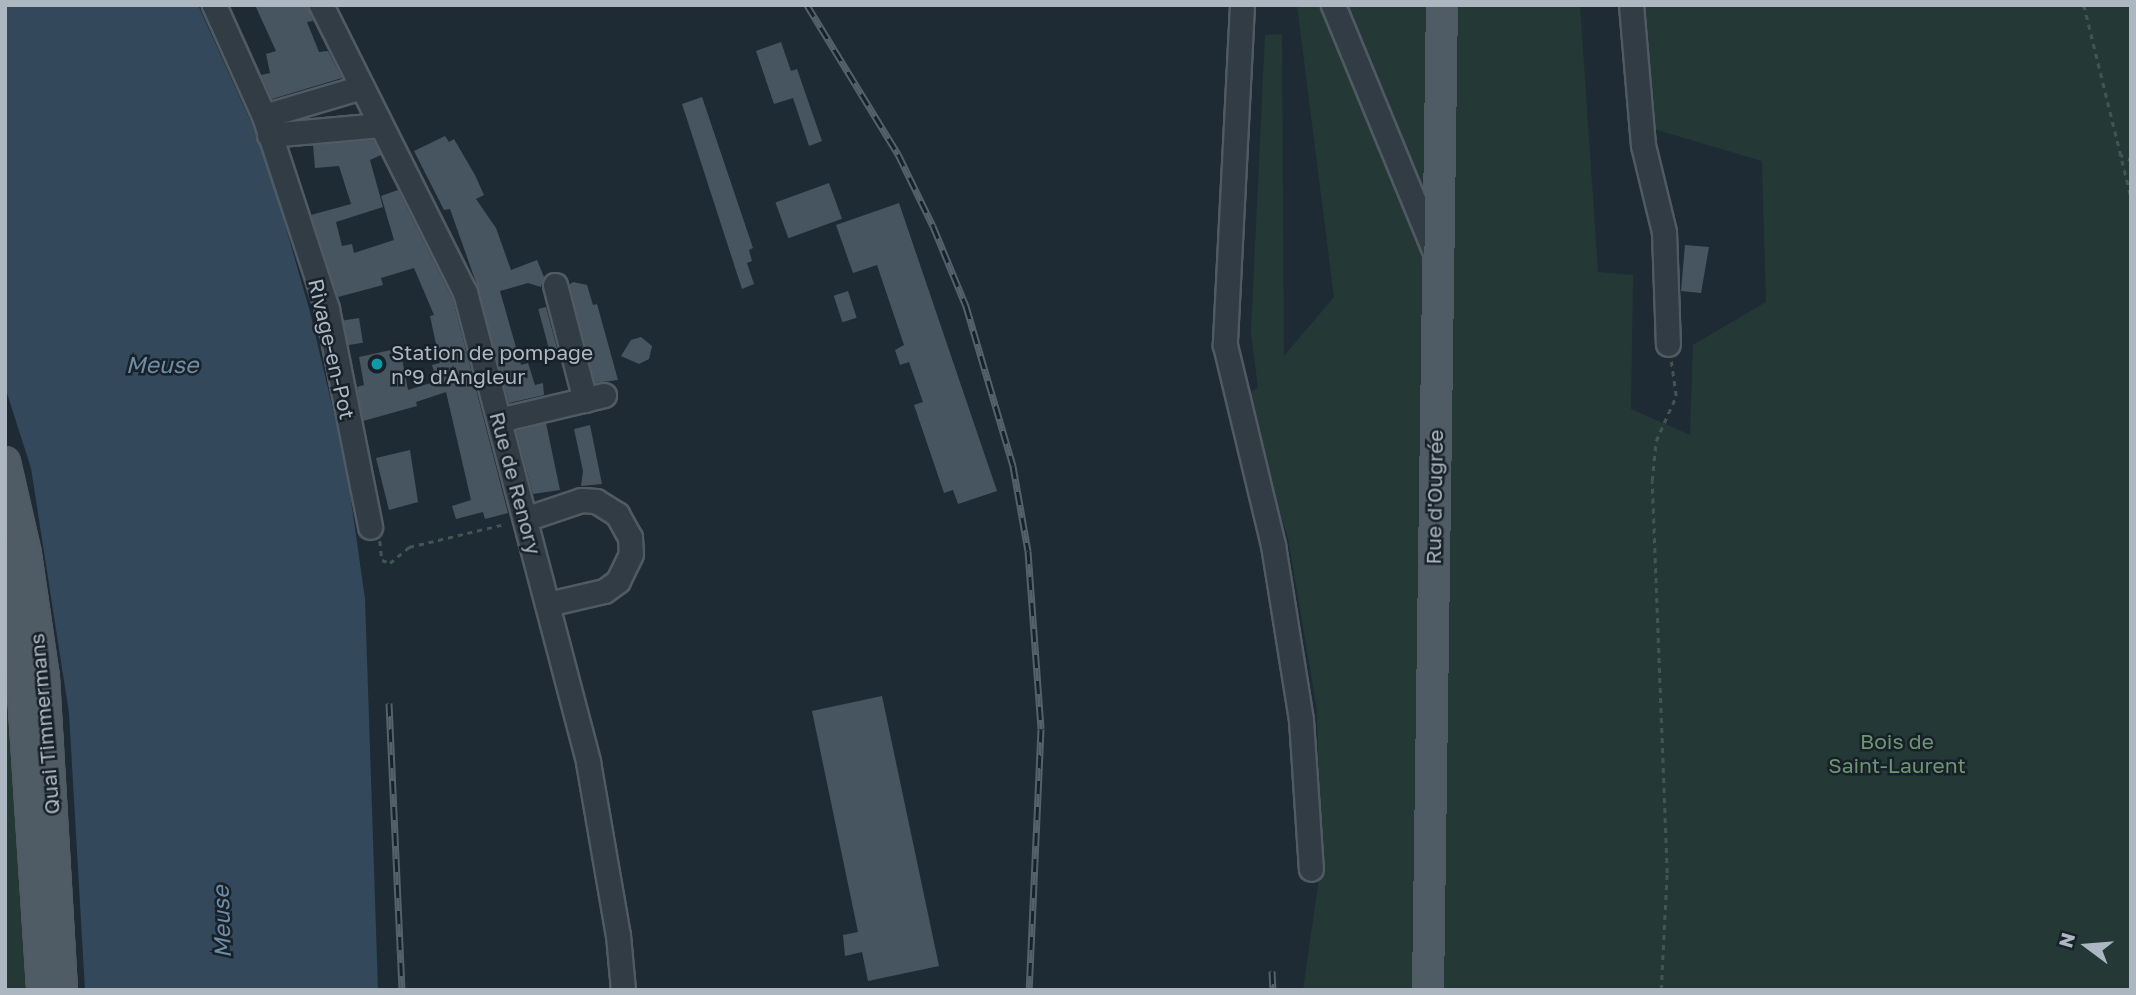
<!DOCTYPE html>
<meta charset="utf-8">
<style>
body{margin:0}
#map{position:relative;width:2136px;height:995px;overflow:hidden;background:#1f2b34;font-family:"Golos Text",sans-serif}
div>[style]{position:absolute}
.green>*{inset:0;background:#243936}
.water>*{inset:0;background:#33495b}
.building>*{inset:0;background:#475560;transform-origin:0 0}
.path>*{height:2.5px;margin-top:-1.25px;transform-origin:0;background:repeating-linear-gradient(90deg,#425555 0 5px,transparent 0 10px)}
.roads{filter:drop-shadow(2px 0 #505a63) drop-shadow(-2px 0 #505a63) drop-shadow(0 2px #505a63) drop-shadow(0 -2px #505a63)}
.minor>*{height:23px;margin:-11.5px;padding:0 11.5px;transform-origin:11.5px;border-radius:11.5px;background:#323c44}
.major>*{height:28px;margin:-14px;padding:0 14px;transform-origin:14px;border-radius:14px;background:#505c65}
.rail>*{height:7px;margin-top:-3.5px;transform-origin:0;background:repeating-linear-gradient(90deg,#182129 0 13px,#54616c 0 26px);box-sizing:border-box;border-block:2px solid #54616c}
.dots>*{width:19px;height:19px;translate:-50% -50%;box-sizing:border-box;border:4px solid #182129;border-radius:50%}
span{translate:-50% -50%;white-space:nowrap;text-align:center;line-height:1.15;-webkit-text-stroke:5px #182129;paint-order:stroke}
.street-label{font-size:21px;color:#acb7c2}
.poi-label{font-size:21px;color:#acb7c2}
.left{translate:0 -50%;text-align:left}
.park-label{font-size:21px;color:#6d9670}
.water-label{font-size:23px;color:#6e8da5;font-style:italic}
.frame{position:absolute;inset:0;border:7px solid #acb7c2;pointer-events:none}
.north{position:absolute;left:2052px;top:911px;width:70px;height:70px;-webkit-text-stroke:5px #182129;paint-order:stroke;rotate:286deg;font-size:19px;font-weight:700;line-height:28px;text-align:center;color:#acb7c2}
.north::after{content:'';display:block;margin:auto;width:24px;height:32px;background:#acb7c2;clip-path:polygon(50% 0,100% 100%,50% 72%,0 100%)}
</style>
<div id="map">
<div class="green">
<i style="clip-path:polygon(1297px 5px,1580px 5px,1598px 272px,1633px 275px,1631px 409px,1690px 435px,1693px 345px,1766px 302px,1762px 161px,1644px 126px,1632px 5px,2131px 5px,2131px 990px,1303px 990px,1321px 865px,1317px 710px,1288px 538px,1243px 396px,1258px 388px,1251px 332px,1265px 35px,1282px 34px,1284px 356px,1334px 297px)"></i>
<i style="clip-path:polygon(5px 692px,10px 693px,29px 990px,5px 990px)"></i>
</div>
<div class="water">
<i style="clip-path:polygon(5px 5px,198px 5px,264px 151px,310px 312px,346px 465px,365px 599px,378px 990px,85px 990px,69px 713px,31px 468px,5px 387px)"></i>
</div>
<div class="building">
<i style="clip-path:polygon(255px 5px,307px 5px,313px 21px,307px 22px,319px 52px,328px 51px,342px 78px,272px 99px,261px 75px,270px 73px,266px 54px,276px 51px)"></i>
<i style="clip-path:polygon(781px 42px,791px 71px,797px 69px,822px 141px,809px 146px,793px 98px,774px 104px,756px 51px)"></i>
<i style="clip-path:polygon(702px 97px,753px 248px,749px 250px,752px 261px,747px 263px,754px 284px,742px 289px,682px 104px)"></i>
<i style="clip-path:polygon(445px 136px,449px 142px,454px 139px,475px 175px,484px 195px,476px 199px,496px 228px,511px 270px,537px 260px,544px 277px,541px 287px,528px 283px,500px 291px,521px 365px,528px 363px,535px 385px,543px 383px,544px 395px,509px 403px,478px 288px,450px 209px,444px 210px,414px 151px)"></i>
<i style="clip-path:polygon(373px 140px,381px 155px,370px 160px,383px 207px,336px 222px,342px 246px,352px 244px,354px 253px,394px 240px,381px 196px,398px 190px,453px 300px,508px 513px,485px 519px,483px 512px,456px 519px,452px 506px,471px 500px,446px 392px,416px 402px,417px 406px,363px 421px,357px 387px,364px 385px,359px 357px,400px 348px,408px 390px,437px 381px,432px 365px,440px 363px,430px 316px,434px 315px,414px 268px,381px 278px,383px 285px,338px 297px,311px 215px,351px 204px,339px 166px,315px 168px,313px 145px)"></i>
<i style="left:829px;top:183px;width:38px;height:57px;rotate:70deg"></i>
<i style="clip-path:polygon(899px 203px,997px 491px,958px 504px,953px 490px,944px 493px,914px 405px,923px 402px,909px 362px,900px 365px,895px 350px,904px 345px,877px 265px,853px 273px,836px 225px)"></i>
<i style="clip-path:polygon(1685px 245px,1709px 247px,1701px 293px,1681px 291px)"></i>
<i style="clip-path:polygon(573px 282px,587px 285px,593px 305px,597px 304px,618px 380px,595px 383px,569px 285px)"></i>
<i style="left:848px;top:291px;width:28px;height:15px;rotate:72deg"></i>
<i style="left:546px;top:307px;width:46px;height:8px;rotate:75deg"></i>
<i style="left:359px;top:318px;width:25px;height:16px;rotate:81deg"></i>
<i style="clip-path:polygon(641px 337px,652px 346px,649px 359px,639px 364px,621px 356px,631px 340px)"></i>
<i style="clip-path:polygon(546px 423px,560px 490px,533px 494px,516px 431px)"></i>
<i style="clip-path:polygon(590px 425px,602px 484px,581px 486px,583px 471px,574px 429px)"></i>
<i style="clip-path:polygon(410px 450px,418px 502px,389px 510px,376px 458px)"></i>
<i style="clip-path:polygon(882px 696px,939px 966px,868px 981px,862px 952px,845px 956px,843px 935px,858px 932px,812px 711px)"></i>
</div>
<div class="path">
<i style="left:2084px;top:5px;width:198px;rotate:76.2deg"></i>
<i style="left:2119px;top:154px;width:13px;rotate:27deg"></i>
<i style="left:380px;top:541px;width:19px;rotate:84deg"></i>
<i style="left:382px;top:560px;width:9px;rotate:21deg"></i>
<i style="left:390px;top:563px;width:25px;rotate:-40deg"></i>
<i style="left:409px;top:547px;width:99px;rotate:-13.5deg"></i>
<i style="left:1661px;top:990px;width:117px;rotate:-87.1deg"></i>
<i style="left:1667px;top:873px;width:392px;rotate:-92.2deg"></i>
<i style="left:1652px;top:481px;width:40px;rotate:-84.3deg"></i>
<i style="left:1656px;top:441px;width:49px;rotate:-66deg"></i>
<i style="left:1676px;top:396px;width:35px;rotate:-98deg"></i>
</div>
<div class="roads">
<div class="minor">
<i style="left:214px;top:5px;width:122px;rotate:65.8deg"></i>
<i style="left:264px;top:116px;width:203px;rotate:71.9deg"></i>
<i style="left:327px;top:309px;width:222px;rotate:78.8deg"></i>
<i style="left:321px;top:5px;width:321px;rotate:63.4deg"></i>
<i style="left:465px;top:292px;width:486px;rotate:75.3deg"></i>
<i style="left:588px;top:762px;width:176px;rotate:80.2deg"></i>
<i style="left:618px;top:935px;width:55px;rotate:84.8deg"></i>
<i style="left:1242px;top:5px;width:340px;rotate:92.9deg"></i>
<i style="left:1225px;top:345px;width:206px;rotate:76.5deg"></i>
<i style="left:1273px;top:545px;width:177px;rotate:80.9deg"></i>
<i style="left:1301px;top:720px;width:149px;rotate:86.2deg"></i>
<i style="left:1333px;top:5px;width:268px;rotate:67.6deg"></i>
<i style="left:1631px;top:5px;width:141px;rotate:85.1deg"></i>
<i style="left:1643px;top:145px;width:89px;rotate:76.4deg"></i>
<i style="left:1664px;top:232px;width:112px;rotate:88deg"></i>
<i style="left:264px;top:116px;width:102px;rotate:-16.5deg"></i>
<i style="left:269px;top:135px;width:112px;rotate:-5.1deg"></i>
<i style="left:555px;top:285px;width:119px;rotate:75.4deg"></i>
<i style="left:499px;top:420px;width:108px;rotate:-13.4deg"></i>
<i style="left:525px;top:519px;width:59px;rotate:-18.7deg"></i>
<i style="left:581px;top:500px;width:15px;rotate:4deg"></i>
<i style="left:596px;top:501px;width:25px;rotate:32deg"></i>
<i style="left:617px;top:514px;width:26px;rotate:61deg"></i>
<i style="left:630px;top:537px;width:17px;rotate:87deg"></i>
<i style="left:631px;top:554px;width:30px;rotate:116deg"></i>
<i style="left:618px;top:581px;width:17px;rotate:144deg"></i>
<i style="left:604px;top:591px;width:57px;rotate:166.9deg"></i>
</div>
<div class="major">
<i style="left:5px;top:462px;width:94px;rotate:77.1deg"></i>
<i style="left:26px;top:554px;width:124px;rotate:81.7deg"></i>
<i style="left:44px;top:677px;width:314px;rotate:86.7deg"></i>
<i style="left:5px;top:557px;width:123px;rotate:82.1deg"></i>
<i style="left:22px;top:679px;width:312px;rotate:86.3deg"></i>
<i style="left:1428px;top:990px;width:985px;rotate:-89.19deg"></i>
</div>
</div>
<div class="rail">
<i style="left:807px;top:5px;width:175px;rotate:58.6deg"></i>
<i style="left:898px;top:154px;width:80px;rotate:64.1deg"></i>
<i style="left:933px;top:226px;width:87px;rotate:67.6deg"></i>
<i style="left:966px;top:306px;width:167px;rotate:73.6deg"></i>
<i style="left:1013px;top:466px;width:86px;rotate:80deg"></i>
<i style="left:1028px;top:551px;width:178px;rotate:85.8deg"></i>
<i style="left:1041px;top:729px;width:261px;rotate:92.6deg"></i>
<i style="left:389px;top:703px;width:287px;rotate:87.4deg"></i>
<i style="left:1272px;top:971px;width:19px;rotate:87deg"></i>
</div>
<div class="dots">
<i style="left:377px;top:364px;background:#0f9aa8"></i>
</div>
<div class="street-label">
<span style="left:332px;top:349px;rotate:77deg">Rivage-en-Pot</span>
<span style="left:516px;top:483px;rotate:75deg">Rue de Renory</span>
<span style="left:1434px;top:497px;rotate:-89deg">Rue d'Ougrée</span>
<span style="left:44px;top:724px;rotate:-95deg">Quai Timmermans</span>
</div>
<div class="poi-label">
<span class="left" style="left:391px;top:364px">Station de pompage<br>n°9 d'Angleur</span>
</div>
<div class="park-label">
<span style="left:1897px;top:753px">Bois de<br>Saint-Laurent</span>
</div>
<div class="water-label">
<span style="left:162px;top:364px">Meuse</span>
<span style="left:221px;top:922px;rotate:-92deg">Meuse</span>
</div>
<div class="frame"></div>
<div class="north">N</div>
</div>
